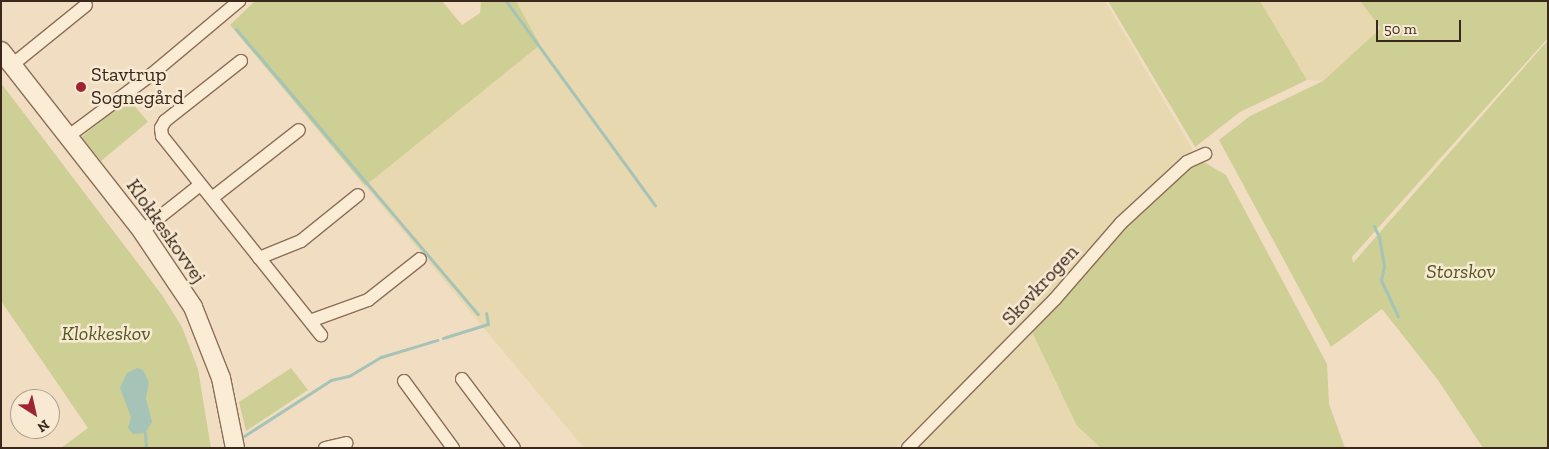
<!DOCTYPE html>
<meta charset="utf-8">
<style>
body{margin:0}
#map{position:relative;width:1549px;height:449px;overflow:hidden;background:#f1dec2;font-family:"Zilla Slab",serif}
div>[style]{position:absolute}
.farmland>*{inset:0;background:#e7d8af}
.green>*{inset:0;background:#cecf95;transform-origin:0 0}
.water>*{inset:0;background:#a5c3b7}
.stream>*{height:3px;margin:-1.5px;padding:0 1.5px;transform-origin:1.5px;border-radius:1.5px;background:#a5c3b7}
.roads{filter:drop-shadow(1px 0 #8c6e58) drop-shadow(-1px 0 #8c6e58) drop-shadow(0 1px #8c6e58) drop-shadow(0 -1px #8c6e58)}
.street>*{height:12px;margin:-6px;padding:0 6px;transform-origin:6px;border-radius:6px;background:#fbecd6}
.secondary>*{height:18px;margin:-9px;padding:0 9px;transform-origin:9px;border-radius:9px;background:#fbecd6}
.dots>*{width:14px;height:14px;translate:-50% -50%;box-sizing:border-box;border:2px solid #f8e9d2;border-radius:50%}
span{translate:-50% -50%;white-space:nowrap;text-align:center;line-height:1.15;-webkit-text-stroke:5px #f8e9d2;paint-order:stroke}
.poi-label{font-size:20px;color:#3a281d}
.left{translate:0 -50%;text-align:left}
.street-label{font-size:20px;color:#3a281d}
.park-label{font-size:20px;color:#505822;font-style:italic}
.frame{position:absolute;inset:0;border:2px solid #3a281d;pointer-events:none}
.north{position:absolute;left:10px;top:389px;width:50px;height:50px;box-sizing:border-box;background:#f8e9d2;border:1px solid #ac9c8a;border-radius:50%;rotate:145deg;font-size:14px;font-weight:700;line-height:20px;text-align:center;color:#3a281d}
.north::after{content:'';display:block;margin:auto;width:18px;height:22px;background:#9e2431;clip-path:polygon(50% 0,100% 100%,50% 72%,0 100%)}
.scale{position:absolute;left:1376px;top:20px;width:85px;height:22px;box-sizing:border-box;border:2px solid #3a281d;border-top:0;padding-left:6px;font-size:15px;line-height:18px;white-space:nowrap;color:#3a281d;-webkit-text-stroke:4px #f8e9d2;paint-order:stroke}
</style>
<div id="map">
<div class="farmland">
<i style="clip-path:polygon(508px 1px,1105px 1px,1193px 150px,1104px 232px,1045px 302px,896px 448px,584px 448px,365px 186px,540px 45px)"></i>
<i style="clip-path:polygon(1260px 1px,1360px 1px,1382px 28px,1323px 81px,1307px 80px)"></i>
<i style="clip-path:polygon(1031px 330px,1077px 426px,1101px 448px,916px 448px)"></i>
</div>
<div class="green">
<i style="clip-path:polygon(255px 1px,442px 1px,462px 25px,480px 13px,481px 1px,516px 1px,540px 45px,365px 186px,230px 25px)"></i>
<i style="clip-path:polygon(1108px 1px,1260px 1px,1307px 80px,1240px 112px,1195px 147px)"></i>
<i style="clip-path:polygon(1360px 1px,1548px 1px,1548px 38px,1352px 257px,1353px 263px,1548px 40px,1548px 448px,1483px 448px,1438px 380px,1382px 309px,1331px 347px,1219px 140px,1250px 116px,1323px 81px,1381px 28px)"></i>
<i style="clip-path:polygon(1px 83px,162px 295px,182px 327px,198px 369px,211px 448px,61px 448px,88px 428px,1px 301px)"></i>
<i style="left:128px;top:98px;width:31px;height:61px;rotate:50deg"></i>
<i style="clip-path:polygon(1204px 162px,1226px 175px,1327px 364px,1329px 404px,1345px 448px,1101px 448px,1077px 426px,1031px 330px,1137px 216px,1191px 168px)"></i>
<i style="clip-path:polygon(291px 368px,308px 390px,246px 431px,239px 402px)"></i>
</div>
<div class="water">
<i style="clip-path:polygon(137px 368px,143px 370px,149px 382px,146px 398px,152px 422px,145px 433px,133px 434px,128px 428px,131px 417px,120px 388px,127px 373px)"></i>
</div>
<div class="stream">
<i style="left:506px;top:1px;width:253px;rotate:53.9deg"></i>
<i style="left:236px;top:29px;width:374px;rotate:49.7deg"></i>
<i style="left:1374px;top:226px;width:12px;rotate:66deg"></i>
<i style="left:1379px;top:237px;width:29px;rotate:80deg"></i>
<i style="left:1384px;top:266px;width:14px;rotate:102deg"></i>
<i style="left:1381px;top:280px;width:40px;rotate:65deg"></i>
<i style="left:443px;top:338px;width:47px;rotate:-17.3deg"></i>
<i style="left:488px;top:324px;width:11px;rotate:-100deg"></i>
<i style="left:145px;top:433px;width:15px;rotate:86deg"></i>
<i style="left:244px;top:436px;width:103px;rotate:-32.8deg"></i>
<i style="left:331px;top:380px;width:18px;rotate:-13deg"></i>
<i style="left:349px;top:376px;width:37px;rotate:-31deg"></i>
<i style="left:381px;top:357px;width:59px;rotate:-16.9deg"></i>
</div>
<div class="roads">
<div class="street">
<i style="left:241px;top:61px;width:97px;rotate:141.7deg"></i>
<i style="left:165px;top:121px;width:8px;rotate:120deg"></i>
<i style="left:161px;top:128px;width:8px;rotate:83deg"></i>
<i style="left:162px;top:136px;width:255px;rotate:51.4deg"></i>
<i style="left:12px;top:65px;width:95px;rotate:-39deg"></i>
<i style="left:70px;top:135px;width:102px;rotate:-36.6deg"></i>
<i style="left:152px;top:74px;width:114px;rotate:-40deg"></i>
<i style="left:212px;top:198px;width:110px;rotate:-38deg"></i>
<i style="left:142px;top:231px;width:74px;rotate:-38.4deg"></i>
<i style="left:259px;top:258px;width:45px;rotate:-22deg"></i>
<i style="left:301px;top:241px;width:73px;rotate:-38.9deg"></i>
<i style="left:310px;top:321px;width:62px;rotate:-19.9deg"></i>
<i style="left:368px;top:300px;width:66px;rotate:-38.3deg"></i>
<i style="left:462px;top:379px;width:86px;rotate:53deg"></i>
<i style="left:404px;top:381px;width:83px;rotate:53.8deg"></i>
<i style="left:325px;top:448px;width:22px;rotate:-13deg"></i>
<i style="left:908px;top:448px;width:209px;rotate:-45.4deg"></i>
<i style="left:1055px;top:299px;width:101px;rotate:-49deg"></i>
<i style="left:1121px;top:223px;width:90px;rotate:-42.7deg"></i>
<i style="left:1187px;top:162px;width:20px;rotate:-24deg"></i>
</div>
<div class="secondary">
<i style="left:1px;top:51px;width:229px;rotate:51.9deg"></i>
<i style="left:142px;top:231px;width:92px;rotate:56.1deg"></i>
<i style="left:193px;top:307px;width:76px;rotate:68.5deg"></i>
<i style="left:221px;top:378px;width:71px;rotate:78.7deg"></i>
</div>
</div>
<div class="dots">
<i style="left:81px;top:87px;background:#9e2431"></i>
</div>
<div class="poi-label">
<span class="left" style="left:91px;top:86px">Stavtrup<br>Sognegård</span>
</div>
<div class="street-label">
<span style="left:166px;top:231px;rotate:55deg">Klokkeskovvej</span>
<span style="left:1040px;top:285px;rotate:-47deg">Skovkrogen</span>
</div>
<div class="park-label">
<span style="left:1461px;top:271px">Storskov</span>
<span style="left:106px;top:333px">Klokkeskov</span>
</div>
<div class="frame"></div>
<div class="north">N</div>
<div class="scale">50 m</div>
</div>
